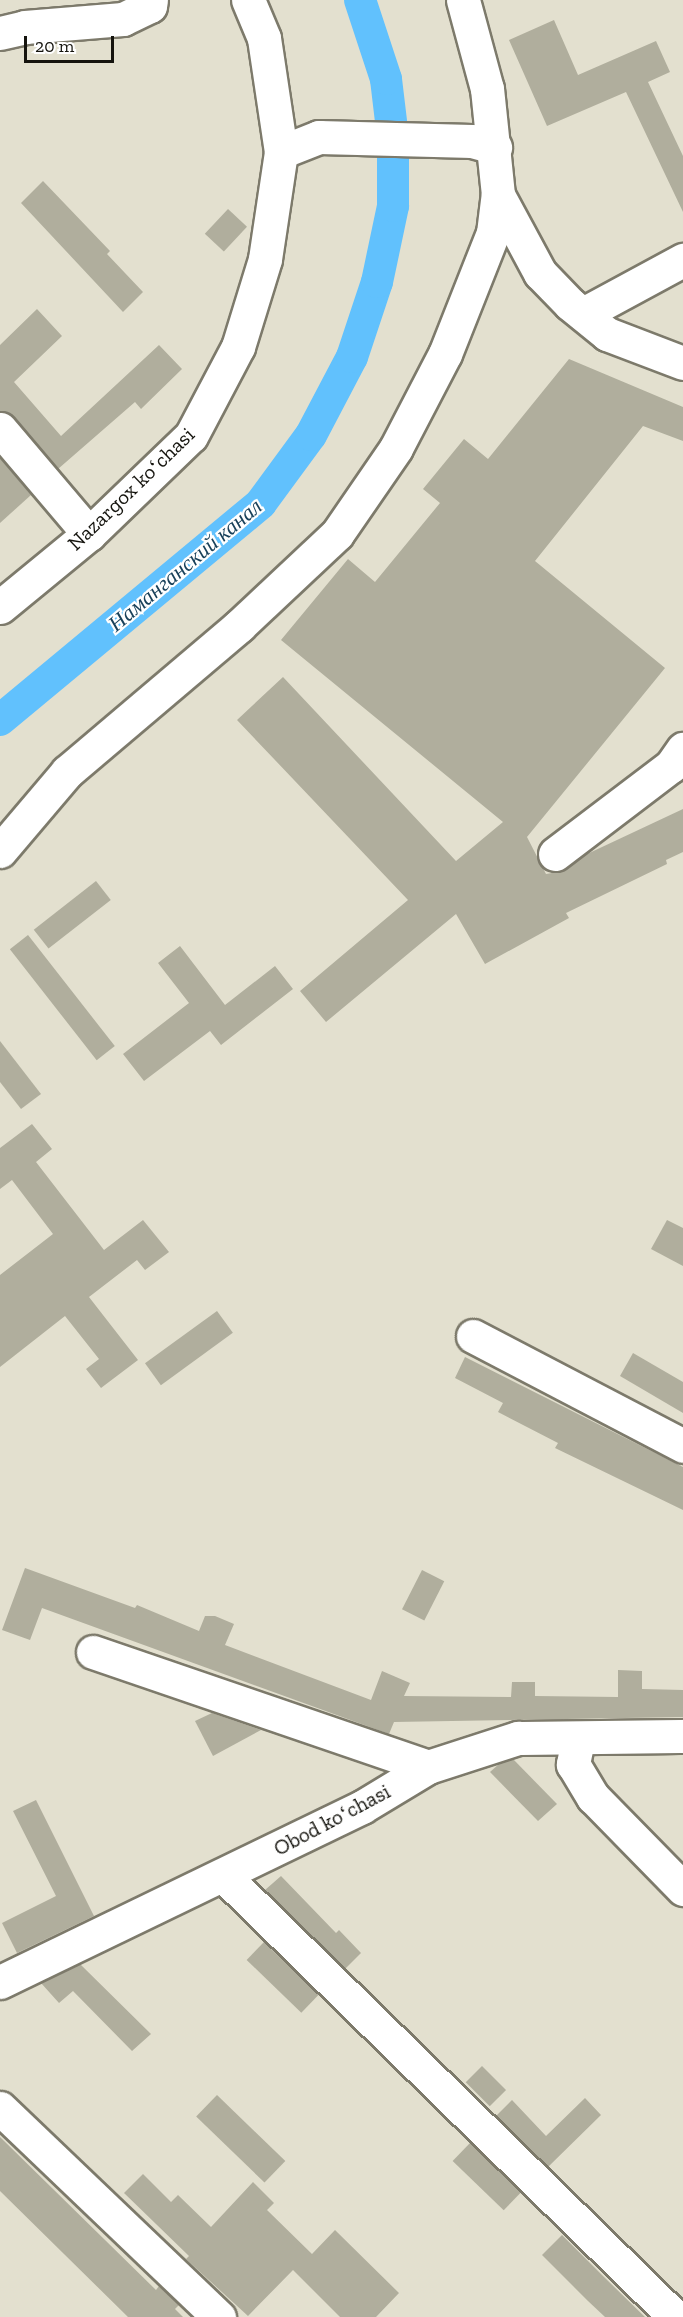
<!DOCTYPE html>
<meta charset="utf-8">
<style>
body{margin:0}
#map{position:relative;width:683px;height:2317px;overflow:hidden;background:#e3e0cf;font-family:"Zilla Slab",serif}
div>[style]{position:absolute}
.canal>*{height:32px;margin:-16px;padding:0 16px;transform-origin:16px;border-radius:16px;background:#61c1fd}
.building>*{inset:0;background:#b0ae9d;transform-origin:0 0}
.roads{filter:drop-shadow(2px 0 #7d7a6b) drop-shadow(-2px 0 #7d7a6b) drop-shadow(0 2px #7d7a6b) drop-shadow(0 -2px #7d7a6b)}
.minor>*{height:33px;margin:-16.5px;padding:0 16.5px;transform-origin:16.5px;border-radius:16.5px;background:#fff}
span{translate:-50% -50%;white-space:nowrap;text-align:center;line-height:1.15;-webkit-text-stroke:4.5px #fff;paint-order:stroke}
.street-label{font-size:21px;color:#15140e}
.water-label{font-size:22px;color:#19415a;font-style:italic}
.scale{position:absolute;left:24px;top:36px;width:90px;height:27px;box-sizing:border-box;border:3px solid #15140e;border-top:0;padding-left:8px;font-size:18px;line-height:21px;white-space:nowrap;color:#15140e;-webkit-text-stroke:4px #fff;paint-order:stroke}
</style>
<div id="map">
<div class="canal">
<i style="left:0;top:720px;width:339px;rotate:-39.7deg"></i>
<i style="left:261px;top:503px;width:84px;rotate:-53.7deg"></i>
<i style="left:311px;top:435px;width:88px;rotate:-62.3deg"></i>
<i style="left:352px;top:357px;width:79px;rotate:-71.6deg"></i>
<i style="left:377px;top:282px;width:78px;rotate:-78.1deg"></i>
<i style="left:393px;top:206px;width:68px;rotate:-90deg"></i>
<i style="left:393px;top:138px;width:59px;rotate:-96.8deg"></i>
<i style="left:386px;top:79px;width:83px;rotate:-108.2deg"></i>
</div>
<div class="building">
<i style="clip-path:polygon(554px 20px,578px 75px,656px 41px,670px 72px,648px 82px,683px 156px,683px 212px,626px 92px,547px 126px,509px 40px)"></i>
<i style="clip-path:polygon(43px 181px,110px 251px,107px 254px,143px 292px,123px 312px,21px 203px)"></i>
<i style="left:228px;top:209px;width:26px;height:34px;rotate:43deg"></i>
<i style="clip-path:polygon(37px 309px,62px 336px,14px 382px,61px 436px,159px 345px,182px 369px,141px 409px,135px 402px,58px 469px,14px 417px,0 411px,0 345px)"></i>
<i style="clip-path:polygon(569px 359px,683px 407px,683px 441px,643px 426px,535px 561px,665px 668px,527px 837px,546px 874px,558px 872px,585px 855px,683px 809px,683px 852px,666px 860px,667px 864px,566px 913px,569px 918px,485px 964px,456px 914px,326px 1022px,300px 991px,408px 900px,237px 720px,283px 677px,456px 861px,503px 822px,281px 640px,348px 559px,375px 582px,440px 503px,423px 489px,464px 439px,488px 459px)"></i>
<i style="clip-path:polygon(0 458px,31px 495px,0 523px)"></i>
<i style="left:96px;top:881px;width:24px;height:79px;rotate:52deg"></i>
<i style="left:28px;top:935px;width:141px;height:23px;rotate:52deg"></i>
<i style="clip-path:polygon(180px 946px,225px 1005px,275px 966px,293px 989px,221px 1045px,210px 1031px,144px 1081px,123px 1054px,189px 1003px,158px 963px)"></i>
<i style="clip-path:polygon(0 1041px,41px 1094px,21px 1109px,0 1082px)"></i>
<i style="clip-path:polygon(32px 1124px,52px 1149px,36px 1162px,104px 1250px,143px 1220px,169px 1252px,145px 1270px,137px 1260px,89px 1297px,138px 1360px,101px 1388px,86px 1369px,99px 1359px,65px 1316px,0 1367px,0 1275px,53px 1234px,12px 1180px,0 1189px,0 1148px)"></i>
<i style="clip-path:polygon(667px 1220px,683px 1228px,683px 1266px,651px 1249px)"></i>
<i style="left:217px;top:1311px;width:27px;height:89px;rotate:54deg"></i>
<i style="clip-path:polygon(633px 1353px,683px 1382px,683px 1413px,620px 1376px)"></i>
<i style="clip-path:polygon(465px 1357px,683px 1467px,683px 1510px,555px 1448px,558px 1443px,498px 1412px,503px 1403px,455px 1378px)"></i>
<i style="clip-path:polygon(25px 1568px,135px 1608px,137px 1605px,199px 1631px,205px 1616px,215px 1616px,234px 1624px,225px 1645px,371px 1700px,382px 1671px,410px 1683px,404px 1696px,511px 1697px,512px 1682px,535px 1682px,535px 1696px,618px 1697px,618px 1670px,642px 1671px,642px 1689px,683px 1690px,683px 1717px,394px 1722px,389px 1734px,42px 1608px,30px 1640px,2px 1630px)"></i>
<i style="left:422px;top:1570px;width:25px;height:44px;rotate:27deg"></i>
<i style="clip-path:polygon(212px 1713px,261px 1730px,213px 1756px,195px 1721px)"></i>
<i style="clip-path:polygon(513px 1759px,557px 1804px,538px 1821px,490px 1772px,499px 1764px)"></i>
<i style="clip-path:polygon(36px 1800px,94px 1916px,17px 1953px,2px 1923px,56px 1896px,13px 1811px)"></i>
<i style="clip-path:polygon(281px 1876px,336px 1933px,339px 1930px,361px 1953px,345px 1969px,265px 1890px)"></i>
<i style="left:264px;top:1942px;width:76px;height:25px;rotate:44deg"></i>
<i style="clip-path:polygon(80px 1964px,151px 2034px,132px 2051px,73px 1991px,59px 2003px,41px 1983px)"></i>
<i style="left:482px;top:2066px;width:34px;height:23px;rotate:45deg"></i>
<i style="left:217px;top:2095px;width:95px;height:30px;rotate:44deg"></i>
<i style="clip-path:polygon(585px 2098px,601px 2115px,548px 2167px,496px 2116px,512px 2100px,546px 2136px)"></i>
<i style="clip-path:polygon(0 2137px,156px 2290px,159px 2286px,179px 2305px,175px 2309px,183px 2317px,128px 2317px,0 2191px)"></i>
<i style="left:470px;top:2143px;width:71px;height:25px;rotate:44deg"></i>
<i style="clip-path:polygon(143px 2174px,171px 2202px,178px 2195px,211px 2227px,253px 2182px,274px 2203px,267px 2210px,312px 2254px,335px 2230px,399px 2293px,376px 2317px,340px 2317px,293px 2270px,248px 2316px,186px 2259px,189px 2256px,124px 2193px)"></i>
<i style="clip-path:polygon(562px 2235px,604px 2277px,645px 2317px,605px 2317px,588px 2301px,542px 2255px)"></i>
</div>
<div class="roads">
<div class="minor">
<i style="left:0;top:33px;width:26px;rotate:-13deg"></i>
<i style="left:25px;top:27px;width:98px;rotate:-4.7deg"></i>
<i style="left:123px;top:19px;width:30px;rotate:-26deg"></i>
<i style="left:150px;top:6px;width:6px;rotate:-81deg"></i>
<i style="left:281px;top:152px;width:41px;rotate:-21.5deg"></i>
<i style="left:319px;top:137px;width:153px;rotate:1.5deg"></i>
<i style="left:472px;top:141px;width:24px;rotate:15deg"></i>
<i style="left:498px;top:195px;width:89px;rotate:61.7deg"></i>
<i style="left:540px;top:273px;width:43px;rotate:45.9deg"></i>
<i style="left:570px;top:304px;width:48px;rotate:39deg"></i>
<i style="left:607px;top:334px;width:81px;rotate:20.9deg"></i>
<i style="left:583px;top:314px;width:114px;rotate:-28.4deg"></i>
<i style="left:0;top:429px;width:138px;rotate:49.7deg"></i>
<i style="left:0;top:607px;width:115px;rotate:-39.4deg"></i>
<i style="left:89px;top:534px;width:141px;rotate:-43.9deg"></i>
<i style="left:191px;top:436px;width:101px;rotate:-62.2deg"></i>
<i style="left:238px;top:347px;width:92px;rotate:-72.9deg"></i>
<i style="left:265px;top:259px;width:108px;rotate:-81.5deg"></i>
<i style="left:281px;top:152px;width:115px;rotate:-98.5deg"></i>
<i style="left:264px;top:38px;width:41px;rotate:-112.8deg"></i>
<i style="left:0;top:851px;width:104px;rotate:-49.7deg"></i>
<i style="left:67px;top:772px;width:226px;rotate:-40.3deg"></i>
<i style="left:239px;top:626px;width:134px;rotate:-43.2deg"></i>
<i style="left:337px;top:534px;width:104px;rotate:-55.5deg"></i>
<i style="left:396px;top:448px;width:106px;rotate:-62.5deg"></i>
<i style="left:445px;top:354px;width:130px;rotate:-68.4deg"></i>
<i style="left:493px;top:233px;width:38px;rotate:-83deg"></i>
<i style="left:498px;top:195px;width:107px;rotate:-95.9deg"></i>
<i style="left:487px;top:89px;width:92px;rotate:-105.1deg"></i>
<i style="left:555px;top:854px;width:146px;rotate:-37.2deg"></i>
<i style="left:671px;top:766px;width:21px;rotate:-55deg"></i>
<i style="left:473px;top:1336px;width:237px;rotate:27.6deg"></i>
<i style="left:93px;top:1652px;width:354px;rotate:18.9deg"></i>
<i style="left:578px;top:1740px;width:25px;rotate:102deg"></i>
<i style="left:573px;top:1764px;width:39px;rotate:59deg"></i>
<i style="left:593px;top:1797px;width:129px;rotate:45.6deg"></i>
<i style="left:224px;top:1876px;width:631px;rotate:44.36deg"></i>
<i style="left:0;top:1982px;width:402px;rotate:-25.8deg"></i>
<i style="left:362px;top:1807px;width:77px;rotate:-31.2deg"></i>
<i style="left:428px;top:1767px;width:95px;rotate:-17.9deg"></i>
<i style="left:518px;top:1738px;width:165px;rotate:-0.7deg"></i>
<i style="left:0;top:2108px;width:303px;rotate:43.7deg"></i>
</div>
</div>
<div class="street-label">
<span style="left:131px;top:489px;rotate:-44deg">Nazargox koʻchasi</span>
<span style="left:332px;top:1820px;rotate:-28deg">Obod koʻchasi</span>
</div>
<div class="water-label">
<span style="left:185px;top:565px;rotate:-40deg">Наманганский канал</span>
</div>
<div class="scale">20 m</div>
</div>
